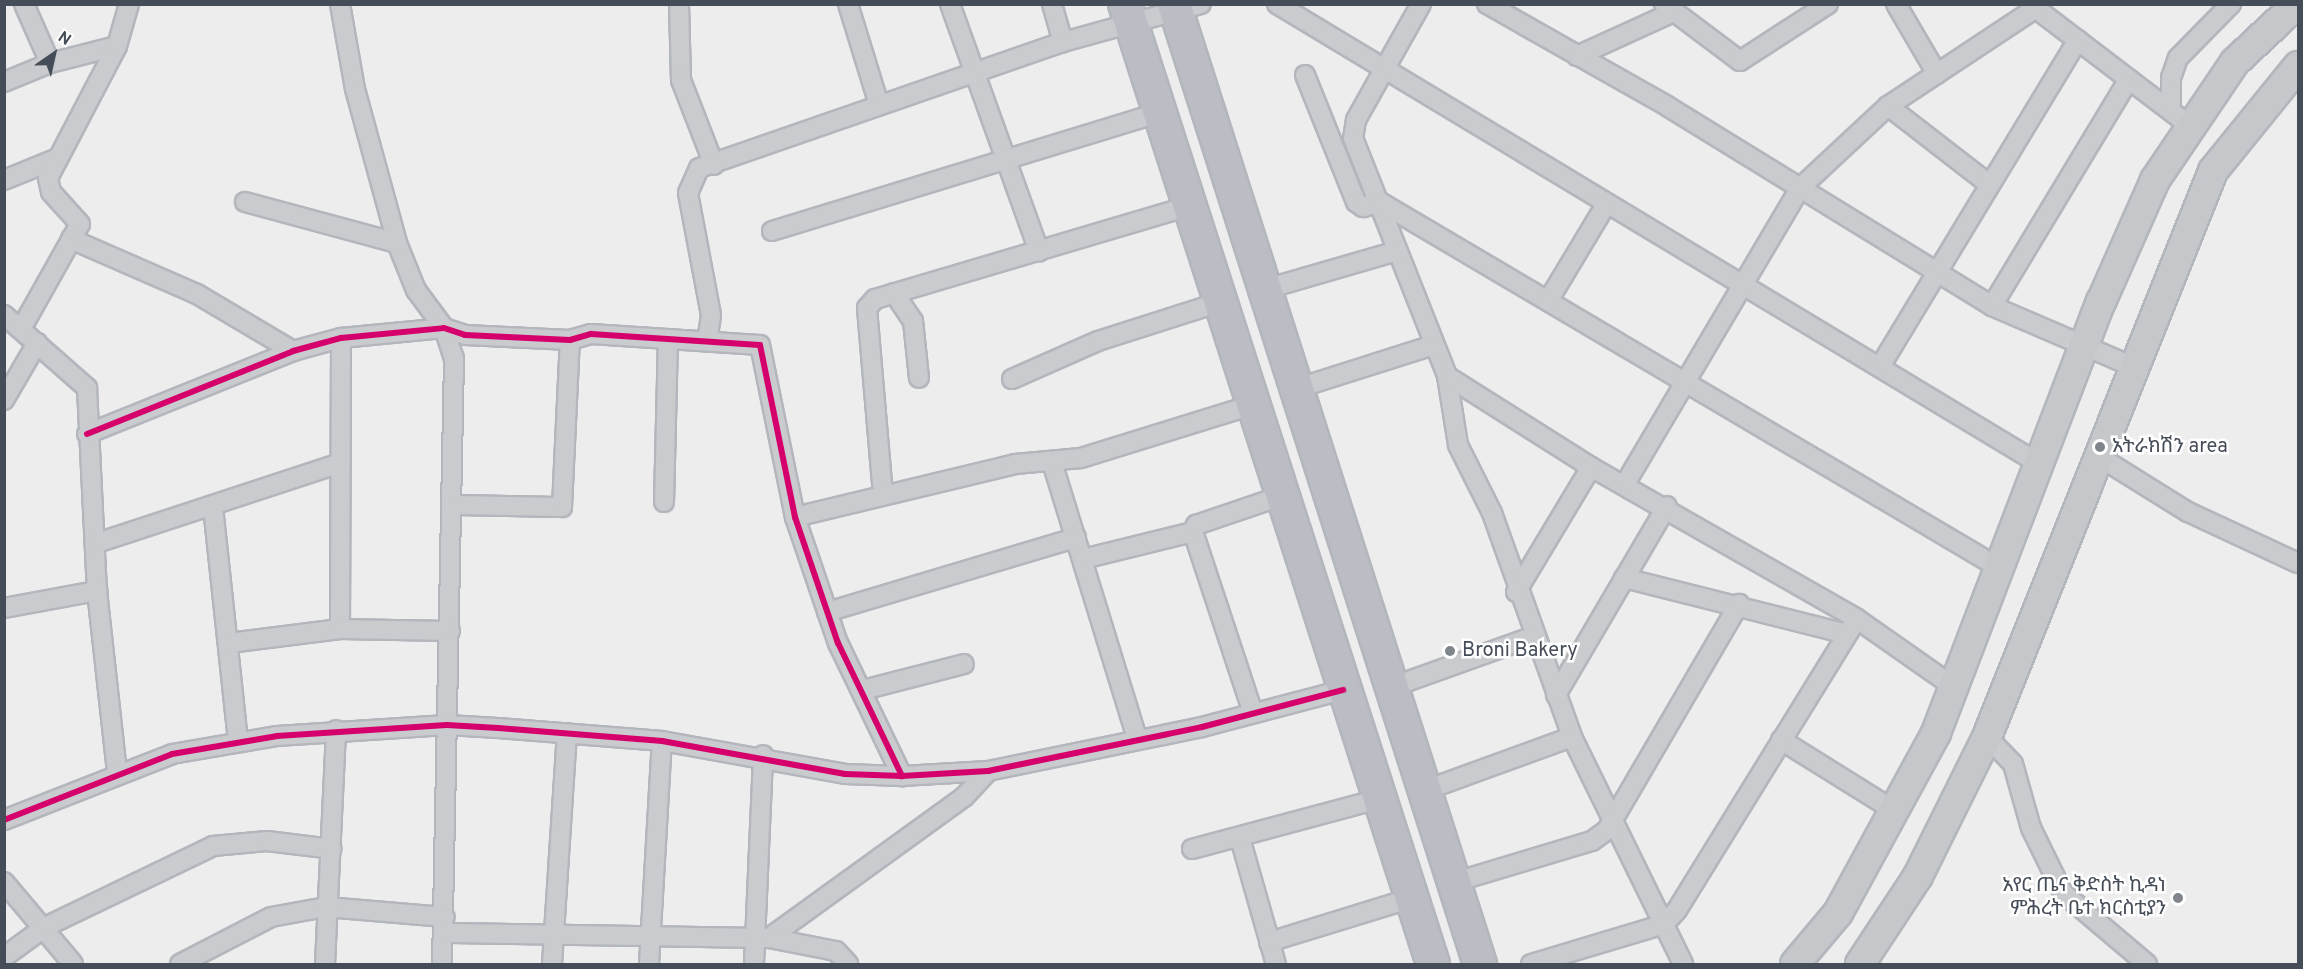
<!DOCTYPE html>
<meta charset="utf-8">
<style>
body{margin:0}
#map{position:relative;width:2303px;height:969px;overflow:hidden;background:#eeeded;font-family:Overpass,"Noto Sans Ethiopic",sans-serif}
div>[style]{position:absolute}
.roads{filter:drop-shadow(2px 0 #b3b6bc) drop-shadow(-2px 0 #b3b6bc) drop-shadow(0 2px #b3b6bc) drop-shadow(0 -2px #b3b6bc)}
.street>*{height:18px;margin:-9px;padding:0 9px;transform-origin:9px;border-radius:9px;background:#c9cbce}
.primary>*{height:28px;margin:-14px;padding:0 14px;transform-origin:14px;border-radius:14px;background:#c5c8cb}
.highway>*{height:32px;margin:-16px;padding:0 16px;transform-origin:16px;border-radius:16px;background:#babdc3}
.cycleway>*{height:6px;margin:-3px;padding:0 3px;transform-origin:3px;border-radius:3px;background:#d6006c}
.dots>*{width:16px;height:16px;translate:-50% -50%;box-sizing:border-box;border:3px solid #fff;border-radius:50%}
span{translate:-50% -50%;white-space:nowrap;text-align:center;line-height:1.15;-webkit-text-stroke:5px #fff;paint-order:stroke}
.poi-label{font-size:20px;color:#454d58}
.left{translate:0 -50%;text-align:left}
.right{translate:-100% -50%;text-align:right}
.frame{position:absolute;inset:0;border:6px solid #454d58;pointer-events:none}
.north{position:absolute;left:24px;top:24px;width:60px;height:60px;-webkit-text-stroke:4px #fff;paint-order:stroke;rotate:34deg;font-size:16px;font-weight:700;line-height:24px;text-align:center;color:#454d58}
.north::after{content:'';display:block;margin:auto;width:21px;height:27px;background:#454d58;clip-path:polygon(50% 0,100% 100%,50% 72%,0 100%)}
</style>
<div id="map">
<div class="roads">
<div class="street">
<i style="left:24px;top:4px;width:64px;rotate:66.2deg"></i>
<i style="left:340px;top:4px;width:86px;rotate:80deg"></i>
<i style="left:355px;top:89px;width:160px;rotate:74.7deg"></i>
<i style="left:397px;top:243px;width:51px;rotate:68deg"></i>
<i style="left:416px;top:290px;width:47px;rotate:53.6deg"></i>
<i style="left:444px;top:328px;width:32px;rotate:72deg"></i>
<i style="left:454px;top:358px;width:606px;rotate:91.13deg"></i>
<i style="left:679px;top:4px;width:76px;rotate:88.5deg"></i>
<i style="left:681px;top:80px;width:91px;rotate:68.8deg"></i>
<i style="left:848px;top:4px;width:106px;rotate:72.9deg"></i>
<i style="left:950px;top:4px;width:263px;rotate:70.2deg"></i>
<i style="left:1052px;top:4px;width:40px;rotate:74deg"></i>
<i style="left:1277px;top:4px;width:889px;rotate:31.1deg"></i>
<i style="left:1421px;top:4px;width:133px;rotate:119.3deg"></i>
<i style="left:1356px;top:120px;width:18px;rotate:99deg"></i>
<i style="left:1353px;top:138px;width:256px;rotate:68.4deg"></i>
<i style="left:1447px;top:376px;width:70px;rotate:80.9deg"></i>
<i style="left:1458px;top:445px;width:76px;rotate:63.4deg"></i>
<i style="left:1492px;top:513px;width:238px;rotate:70.3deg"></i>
<i style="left:1572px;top:737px;width:253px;rotate:63.9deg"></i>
<i style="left:1487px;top:4px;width:207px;rotate:29.5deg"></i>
<i style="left:1667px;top:106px;width:382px;rotate:31.6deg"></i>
<i style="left:1992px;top:306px;width:151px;rotate:23.3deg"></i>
<i style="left:1664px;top:4px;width:95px;rotate:36.9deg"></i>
<i style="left:1740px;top:61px;width:105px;rotate:-32.9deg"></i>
<i style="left:1896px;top:4px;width:81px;rotate:59.6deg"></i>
<i style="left:2030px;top:4px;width:200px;rotate:37.3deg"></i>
<i style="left:1577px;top:56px;width:101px;rotate:-24.5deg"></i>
<i style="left:1305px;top:75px;width:137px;rotate:68.1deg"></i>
<i style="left:1356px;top:202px;width:9px;rotate:36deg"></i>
<i style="left:1363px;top:207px;width:18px;rotate:-16deg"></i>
<i style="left:1380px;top:202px;width:718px;rotate:30.57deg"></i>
<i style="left:4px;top:82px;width:50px;rotate:-22.4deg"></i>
<i style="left:50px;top:63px;width:69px;rotate:-14.2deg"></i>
<i style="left:1888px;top:106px;width:128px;rotate:37.7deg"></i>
<i style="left:2171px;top:111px;width:33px;rotate:-90deg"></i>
<i style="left:2171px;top:78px;width:21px;rotate:-71deg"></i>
<i style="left:2178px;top:58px;width:76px;rotate:-45.5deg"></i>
<i style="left:4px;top:180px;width:58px;rotate:-22.2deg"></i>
<i style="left:245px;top:202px;width:157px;rotate:15.1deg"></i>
<i style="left:772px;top:231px;width:404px;rotate:-17deg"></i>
<i style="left:71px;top:239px;width:137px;rotate:23.6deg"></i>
<i style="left:197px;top:294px;width:112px;rotate:30.7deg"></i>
<i style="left:1266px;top:289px;width:136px;rotate:-16.2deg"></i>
<i style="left:894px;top:293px;width:34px;rotate:56deg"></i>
<i style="left:913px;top:321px;width:57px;rotate:84deg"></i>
<i style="left:1548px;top:301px;width:111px;rotate:-59deg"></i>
<i style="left:1992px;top:306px;width:265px;rotate:-58.9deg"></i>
<i style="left:4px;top:315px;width:111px;rotate:41.3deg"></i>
<i style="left:87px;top:388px;width:203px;rotate:87.2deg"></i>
<i style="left:97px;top:591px;width:181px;rotate:83.7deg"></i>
<i style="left:21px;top:329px;width:120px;rotate:-60.7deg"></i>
<i style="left:80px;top:224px;width:43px;rotate:-132.2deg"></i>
<i style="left:51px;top:192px;width:14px;rotate:-102deg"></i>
<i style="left:48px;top:178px;width:149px;rotate:-62.4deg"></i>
<i style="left:117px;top:46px;width:44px;rotate:-74.1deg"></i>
<i style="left:707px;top:341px;width:26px;rotate:-81deg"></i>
<i style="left:711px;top:315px;width:124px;rotate:-100.7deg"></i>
<i style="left:688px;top:193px;width:27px;rotate:-66deg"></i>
<i style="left:699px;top:168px;width:385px;rotate:-19.1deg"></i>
<i style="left:1063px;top:42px;width:143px;rotate:-15.4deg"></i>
<i style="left:1881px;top:365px;width:380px;rotate:-58.8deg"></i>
<i style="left:1447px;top:376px;width:170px;rotate:32.3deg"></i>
<i style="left:1591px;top:467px;width:306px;rotate:29.7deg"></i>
<i style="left:1857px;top:619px;width:118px;rotate:35deg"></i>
<i style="left:1012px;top:379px;width:94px;rotate:-23.8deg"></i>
<i style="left:1098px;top:341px;width:125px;rotate:-17.7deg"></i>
<i style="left:1295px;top:389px;width:146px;rotate:-17.6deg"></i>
<i style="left:4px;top:400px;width:66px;rotate:-59.9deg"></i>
<i style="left:87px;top:434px;width:222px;rotate:-21.9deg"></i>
<i style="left:293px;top:351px;width:50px;rotate:-15.2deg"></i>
<i style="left:341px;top:338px;width:103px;rotate:-5.5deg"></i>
<i style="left:444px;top:328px;width:22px;rotate:18deg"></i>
<i style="left:465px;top:335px;width:105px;rotate:2.7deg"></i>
<i style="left:570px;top:340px;width:22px;rotate:-16deg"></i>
<i style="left:591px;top:334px;width:169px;rotate:3.7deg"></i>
<i style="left:760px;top:345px;width:176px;rotate:78.5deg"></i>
<i style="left:795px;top:517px;width:133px;rotate:71.2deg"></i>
<i style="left:838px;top:643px;width:148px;rotate:64.3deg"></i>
<i style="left:2098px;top:456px;width:106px;rotate:31.9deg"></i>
<i style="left:2188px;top:512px;width:121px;rotate:24.9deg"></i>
<i style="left:1052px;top:462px;width:289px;rotate:72.9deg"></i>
<i style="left:1625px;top:484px;width:344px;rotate:-59.4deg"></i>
<i style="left:1800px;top:188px;width:120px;rotate:-43deg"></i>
<i style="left:1888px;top:106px;width:174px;rotate:-33.5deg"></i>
<i style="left:883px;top:495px;width:188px;rotate:-94.9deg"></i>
<i style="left:867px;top:308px;width:12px;rotate:-48deg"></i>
<i style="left:875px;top:299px;width:327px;rotate:-16.5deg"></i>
<i style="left:664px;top:502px;width:163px;rotate:-88.6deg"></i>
<i style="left:453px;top:505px;width:109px;rotate:1.1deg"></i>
<i style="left:562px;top:507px;width:167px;rotate:-87.3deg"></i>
<i style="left:213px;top:507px;width:236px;rotate:83.9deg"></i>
<i style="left:795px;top:517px;width:226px;rotate:-13.5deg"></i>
<i style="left:1015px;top:464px;width:66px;rotate:-5.2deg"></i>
<i style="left:1081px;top:458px;width:179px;rotate:-17.2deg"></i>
<i style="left:97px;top:543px;width:256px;rotate:-18.2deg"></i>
<i style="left:1083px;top:559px;width:113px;rotate:-13.8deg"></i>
<i style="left:1624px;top:578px;width:226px;rotate:14.1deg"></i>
<i style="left:1516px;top:592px;width:146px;rotate:-59deg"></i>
<i style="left:4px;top:608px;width:95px;rotate:-10.4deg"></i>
<i style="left:827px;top:612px;width:260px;rotate:-16.6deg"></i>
<i style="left:340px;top:629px;width:291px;rotate:-89.8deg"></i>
<i style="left:229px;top:643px;width:112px;rotate:-7.2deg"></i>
<i style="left:340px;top:629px;width:110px;rotate:1deg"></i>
<i style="left:1392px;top:687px;width:149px;rotate:-19.7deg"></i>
<i style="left:863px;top:690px;width:104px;rotate:-14.4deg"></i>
<i style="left:1556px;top:695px;width:219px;rotate:-59.6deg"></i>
<i style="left:1253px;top:713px;width:191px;rotate:-108.3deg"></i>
<i style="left:1193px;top:532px;width:8px;rotate:-67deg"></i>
<i style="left:1196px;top:525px;width:90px;rotate:-18.8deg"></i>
<i style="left:1987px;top:737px;width:37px;rotate:46deg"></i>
<i style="left:2013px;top:764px;width:66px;rotate:74.3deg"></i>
<i style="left:2031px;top:828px;width:72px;rotate:63.8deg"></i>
<i style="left:2063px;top:893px;width:110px;rotate:40.2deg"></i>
<i style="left:1781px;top:740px;width:134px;rotate:31.9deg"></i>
<i style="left:1426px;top:790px;width:155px;rotate:-20deg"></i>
<i style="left:4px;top:820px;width:180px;rotate:-21.4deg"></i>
<i style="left:172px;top:754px;width:107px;rotate:-9.7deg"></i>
<i style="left:277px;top:736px;width:170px;rotate:-3.7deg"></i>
<i style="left:447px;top:725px;width:51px;rotate:3.4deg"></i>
<i style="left:498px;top:728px;width:165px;rotate:4.5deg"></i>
<i style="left:662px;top:741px;width:186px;rotate:10.2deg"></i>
<i style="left:845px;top:774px;width:57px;rotate:2deg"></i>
<i style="left:902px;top:776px;width:86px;rotate:-3.3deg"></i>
<i style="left:988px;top:771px;width:218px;rotate:-11.6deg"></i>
<i style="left:1202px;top:727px;width:146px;rotate:-14.7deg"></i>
<i style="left:1240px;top:838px;width:131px;rotate:74.1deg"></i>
<i style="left:1192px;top:849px;width:194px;rotate:-15deg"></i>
<i style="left:4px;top:882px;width:107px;rotate:49.9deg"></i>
<i style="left:1455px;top:882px;width:143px;rotate:-16.7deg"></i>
<i style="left:1592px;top:841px;width:19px;rotate:-36deg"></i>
<i style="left:1607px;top:830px;width:262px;rotate:-59.7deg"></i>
<i style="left:444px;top:933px;width:325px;rotate:0.9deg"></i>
<i style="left:769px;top:938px;width:241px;rotate:-35.9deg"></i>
<i style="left:964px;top:797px;width:35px;rotate:-47deg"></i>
<i style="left:769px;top:938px;width:68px;rotate:11deg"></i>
<i style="left:836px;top:951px;width:18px;rotate:47deg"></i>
<i style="left:1269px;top:942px;width:150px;rotate:-17.1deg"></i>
<i style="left:4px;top:957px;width:51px;rotate:-36.2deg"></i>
<i style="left:45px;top:927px;width:187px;rotate:-25.7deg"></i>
<i style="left:213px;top:846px;width:54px;rotate:-5.3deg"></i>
<i style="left:267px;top:841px;width:65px;rotate:7deg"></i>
<i style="left:180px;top:964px;width:102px;rotate:-27.3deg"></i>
<i style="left:271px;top:917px;width:56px;rotate:-10.3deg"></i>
<i style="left:326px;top:907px;width:119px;rotate:4.8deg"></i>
<i style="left:325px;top:964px;width:234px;rotate:-87.3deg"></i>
<i style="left:552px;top:964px;width:231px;rotate:-86.3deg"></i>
<i style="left:649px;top:964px;width:223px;rotate:-86.7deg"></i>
<i style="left:754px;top:964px;width:209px;rotate:-87.5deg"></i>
<i style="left:1531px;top:964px;width:139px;rotate:-16.7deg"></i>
<i style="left:1664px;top:924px;width:19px;rotate:-47deg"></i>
<i style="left:1677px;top:910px;width:342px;rotate:-58.3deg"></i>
</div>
<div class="primary">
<i style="left:1795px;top:964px;width:67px;rotate:-49.9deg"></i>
<i style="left:1838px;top:913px;width:205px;rotate:-61.4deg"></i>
<i style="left:1936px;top:733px;width:462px;rotate:-69.1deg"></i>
<i style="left:2101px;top:302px;width:133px;rotate:-66.1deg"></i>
<i style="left:2155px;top:180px;width:143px;rotate:-55.9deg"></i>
<i style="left:2235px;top:62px;width:85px;rotate:-43.1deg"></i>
<i style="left:1860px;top:964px;width:105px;rotate:-56.6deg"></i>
<i style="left:1918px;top:876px;width:155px;rotate:-63.6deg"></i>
<i style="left:1987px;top:737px;width:609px;rotate:-68.23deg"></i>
<i style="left:2213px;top:171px;width:135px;rotate:-51deg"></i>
</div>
<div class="highway">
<i style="left:1125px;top:4px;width:1008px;rotate:72.21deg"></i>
<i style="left:1174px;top:4px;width:1008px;rotate:72.32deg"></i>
</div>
</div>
<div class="cycleway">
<i style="left:87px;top:434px;width:222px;rotate:-21.9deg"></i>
<i style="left:293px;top:351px;width:50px;rotate:-15.2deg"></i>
<i style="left:341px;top:338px;width:103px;rotate:-5.5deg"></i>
<i style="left:444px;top:328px;width:22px;rotate:18deg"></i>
<i style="left:465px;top:335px;width:105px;rotate:2.7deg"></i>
<i style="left:570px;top:340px;width:22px;rotate:-16deg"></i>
<i style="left:591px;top:334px;width:169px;rotate:3.7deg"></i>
<i style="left:760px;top:345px;width:176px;rotate:78.5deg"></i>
<i style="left:795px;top:517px;width:133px;rotate:71.2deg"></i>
<i style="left:838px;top:643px;width:148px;rotate:64.3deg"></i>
<i style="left:4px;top:820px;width:180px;rotate:-21.4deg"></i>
<i style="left:172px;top:754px;width:107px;rotate:-9.7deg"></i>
<i style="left:277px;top:736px;width:170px;rotate:-3.7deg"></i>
<i style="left:447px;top:725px;width:51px;rotate:3.4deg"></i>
<i style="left:498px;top:728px;width:165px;rotate:4.5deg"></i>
<i style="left:662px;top:741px;width:186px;rotate:10.2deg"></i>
<i style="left:845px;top:774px;width:57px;rotate:2deg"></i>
<i style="left:902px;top:776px;width:86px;rotate:-3.3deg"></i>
<i style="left:988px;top:771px;width:218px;rotate:-11.6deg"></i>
<i style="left:1202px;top:727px;width:146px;rotate:-14.7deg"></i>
</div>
<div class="dots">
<i style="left:2100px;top:447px;background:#80858c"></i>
<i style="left:1450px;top:651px;background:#80858c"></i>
<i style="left:2178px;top:898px;background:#80858c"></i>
</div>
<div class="poi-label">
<span class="left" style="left:2112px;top:447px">አትራክሽን area</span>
<span class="left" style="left:1462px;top:651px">Broni Bakery</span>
<span class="right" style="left:2166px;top:898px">አየር ጤና ቅድስት ኪዳነ<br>ምሕረት ቤተ ክርስቲያን</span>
</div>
<div class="frame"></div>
<div class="north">N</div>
</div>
